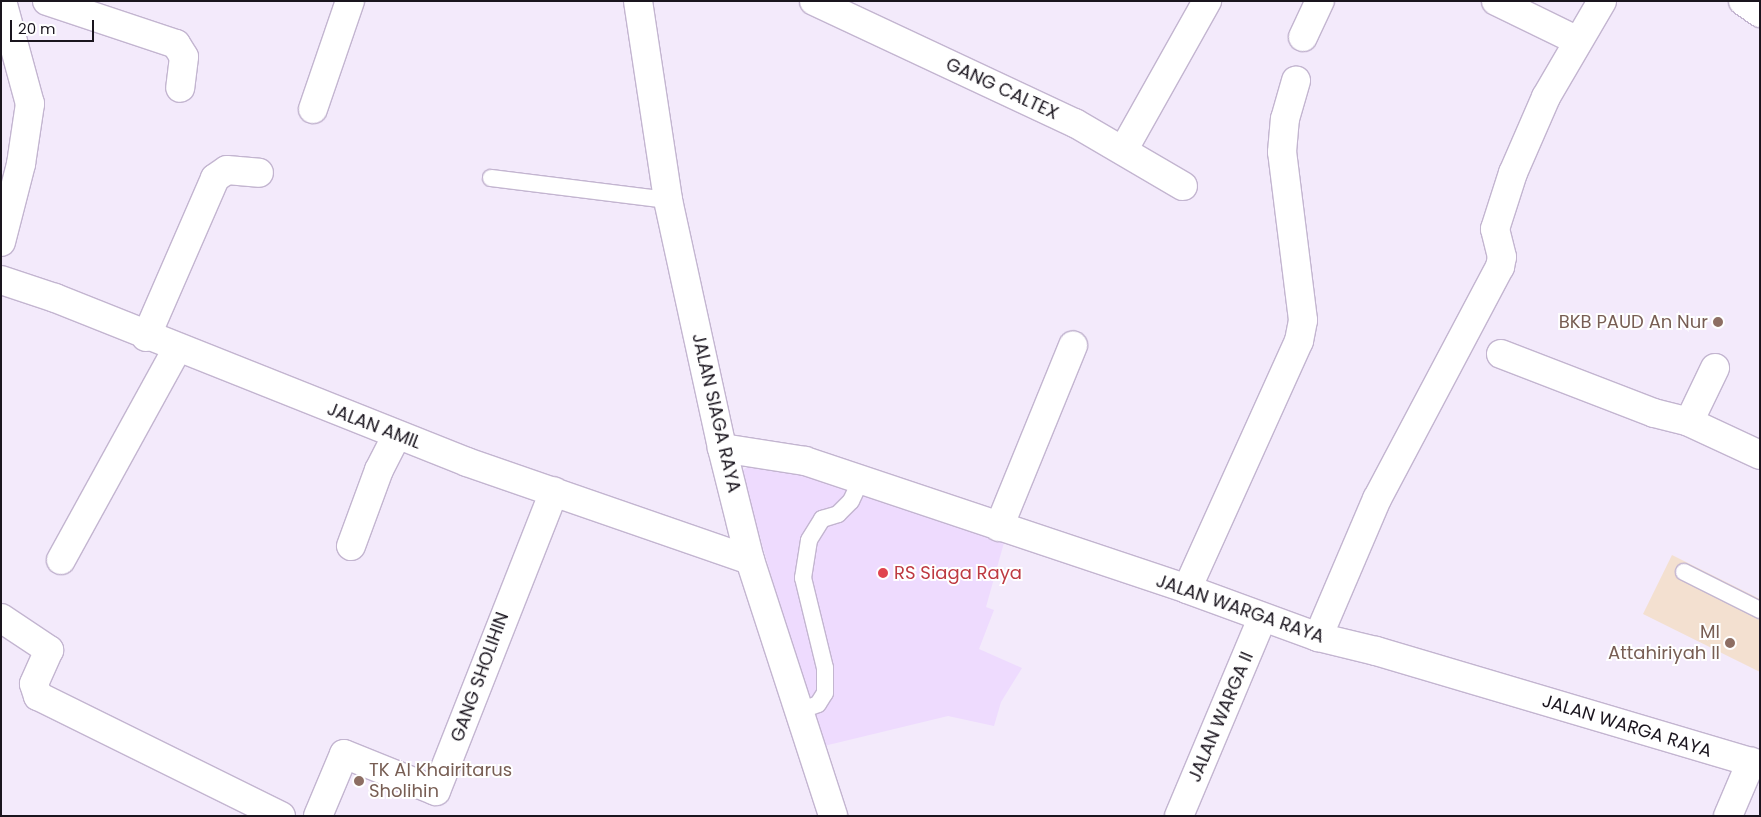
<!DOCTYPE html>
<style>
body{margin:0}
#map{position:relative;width:1761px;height:817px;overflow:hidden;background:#f3eafb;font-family:Poppins,sans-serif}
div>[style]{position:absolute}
.built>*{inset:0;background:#eedbfe}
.education>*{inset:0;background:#f3e0d0}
.roads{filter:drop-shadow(1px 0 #c3b5d0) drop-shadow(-1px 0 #c3b5d0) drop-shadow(0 1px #c3b5d0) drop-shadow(0 -1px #c3b5d0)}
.lane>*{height:16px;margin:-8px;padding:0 8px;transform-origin:8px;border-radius:8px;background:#fff}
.street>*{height:28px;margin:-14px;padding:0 14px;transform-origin:14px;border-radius:14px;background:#fff}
.secondary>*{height:28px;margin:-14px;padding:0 14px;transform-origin:14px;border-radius:14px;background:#fff}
.dots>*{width:14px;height:14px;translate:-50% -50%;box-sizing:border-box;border:2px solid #fff;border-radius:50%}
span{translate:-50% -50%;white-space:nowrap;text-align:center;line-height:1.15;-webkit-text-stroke:4px #fff;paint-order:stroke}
.street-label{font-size:18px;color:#1a151e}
.education-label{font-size:18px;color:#785e54}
.right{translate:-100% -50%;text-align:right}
.left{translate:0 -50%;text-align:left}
.health-label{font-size:18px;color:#be3a42}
.frame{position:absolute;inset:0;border:2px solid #1a151e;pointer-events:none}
.scale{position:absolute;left:10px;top:20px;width:84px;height:22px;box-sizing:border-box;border:2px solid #1a151e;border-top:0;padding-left:6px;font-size:15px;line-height:18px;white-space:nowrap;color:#1a151e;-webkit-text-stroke:4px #fff;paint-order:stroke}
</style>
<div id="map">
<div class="built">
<i style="clip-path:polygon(763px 458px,1005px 539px,986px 607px,994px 610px,979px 649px,1022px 668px,1001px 702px,994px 726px,948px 716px,824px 746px,811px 714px,741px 471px)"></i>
</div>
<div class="education">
<i style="clip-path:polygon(1672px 555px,1760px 599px,1760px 672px,1643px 614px)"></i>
</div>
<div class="roads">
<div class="lane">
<i style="left:491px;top:178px;width:178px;rotate:7.1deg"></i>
<i style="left:1684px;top:572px;width:85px;rotate:26.6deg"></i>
<i style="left:799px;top:711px;width:20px;rotate:-20deg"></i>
<i style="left:818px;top:704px;width:13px;rotate:-58deg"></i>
<i style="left:825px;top:693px;width:25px;rotate:-90deg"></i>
<i style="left:825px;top:668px;width:93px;rotate:-103.7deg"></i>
<i style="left:803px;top:578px;width:38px;rotate:-81deg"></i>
<i style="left:809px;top:540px;width:25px;rotate:-58deg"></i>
<i style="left:822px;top:519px;width:17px;rotate:-17deg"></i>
<i style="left:838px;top:514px;width:18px;rotate:-45deg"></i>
<i style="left:851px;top:501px;width:23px;rotate:-65deg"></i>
</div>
<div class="street">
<i style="left:47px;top:1px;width:136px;rotate:18.4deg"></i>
<i style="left:176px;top:44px;width:15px;rotate:58deg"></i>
<i style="left:184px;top:57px;width:31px;rotate:97deg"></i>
<i style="left:814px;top:1px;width:288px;rotate:25.1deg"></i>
<i style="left:1075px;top:123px;width:125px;rotate:30.3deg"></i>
<i style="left:1496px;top:1px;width:91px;rotate:26deg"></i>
<i style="left:1743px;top:1px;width:21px;rotate:35deg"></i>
<i style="left:1303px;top:37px;width:40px;rotate:-65deg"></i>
<i style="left:313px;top:109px;width:114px;rotate:-71.1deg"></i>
<i style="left:1124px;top:149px;width:170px;rotate:-60.7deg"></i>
<i style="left:1px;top:242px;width:81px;rotate:-75.6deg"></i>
<i style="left:21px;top:164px;width:61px;rotate:-81.5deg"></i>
<i style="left:30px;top:104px;width:107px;rotate:-105.2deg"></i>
<i style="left:146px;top:337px;width:173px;rotate:-66.5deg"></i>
<i style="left:215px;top:178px;width:14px;rotate:-34deg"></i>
<i style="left:227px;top:170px;width:32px;rotate:5deg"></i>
<i style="left:1501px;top:354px;width:164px;rotate:21.1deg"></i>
<i style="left:1654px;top:413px;width:36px;rotate:14deg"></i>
<i style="left:1689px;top:422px;width:78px;rotate:24.9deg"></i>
<i style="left:1689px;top:422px;width:60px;rotate:-64.3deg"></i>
<i style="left:722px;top:448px;width:84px;rotate:8.9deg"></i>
<i style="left:805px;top:461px;width:403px;rotate:18.5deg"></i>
<i style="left:1187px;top:589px;width:140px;rotate:20.1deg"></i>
<i style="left:1318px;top:637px;width:60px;rotate:13.6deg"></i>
<i style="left:1376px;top:651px;width:401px;rotate:16.5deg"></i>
<i style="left:999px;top:527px;width:196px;rotate:-67.8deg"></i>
<i style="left:351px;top:546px;width:81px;rotate:-69.8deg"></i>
<i style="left:379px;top:470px;width:39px;rotate:-63deg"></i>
<i style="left:61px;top:560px;width:241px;rotate:-61.2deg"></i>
<i style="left:1187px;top:589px;width:272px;rotate:-65.7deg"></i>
<i style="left:1299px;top:341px;width:21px;rotate:-79deg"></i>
<i style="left:1303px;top:320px;width:169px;rotate:-97.1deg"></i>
<i style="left:1282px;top:152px;width:33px;rotate:-85deg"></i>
<i style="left:1285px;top:119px;width:40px;rotate:-74deg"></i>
<i style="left:1px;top:618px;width:58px;rotate:33.7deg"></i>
<i style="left:49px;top:650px;width:37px;rotate:114deg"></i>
<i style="left:34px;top:684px;width:13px;rotate:72deg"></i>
<i style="left:38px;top:696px;width:271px;rotate:26.3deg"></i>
<i style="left:1318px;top:637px;width:150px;rotate:-66.9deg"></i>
<i style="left:1377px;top:499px;width:263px;rotate:-62.1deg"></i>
<i style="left:1500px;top:267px;width:10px;rotate:-79deg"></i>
<i style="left:1502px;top:257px;width:29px;rotate:-104deg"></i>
<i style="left:1495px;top:229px;width:59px;rotate:-72.2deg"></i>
<i style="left:1513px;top:173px;width:83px;rotate:-66.5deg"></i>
<i style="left:1546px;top:97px;width:111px;rotate:-59.7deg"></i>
<i style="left:318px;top:816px;width:67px;rotate:-67.2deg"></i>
<i style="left:344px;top:754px;width:99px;rotate:21.9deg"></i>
<i style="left:436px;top:791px;width:322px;rotate:-68.5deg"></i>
<i style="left:1179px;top:816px;width:214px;rotate:-67.2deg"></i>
<i style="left:1728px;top:816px;width:59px;rotate:-66.9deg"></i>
</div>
<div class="secondary">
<i style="left:638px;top:1px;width:201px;rotate:81.4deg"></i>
<i style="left:668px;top:200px;width:254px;rotate:77.7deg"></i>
<i style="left:722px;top:448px;width:115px;rotate:76deg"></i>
<i style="left:750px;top:560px;width:269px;rotate:72deg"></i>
<i style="left:1px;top:280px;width:57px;rotate:18.4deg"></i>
<i style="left:55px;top:298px;width:443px;rotate:21.7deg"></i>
<i style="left:467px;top:462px;width:299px;rotate:19.1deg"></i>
</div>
</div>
<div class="dots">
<i style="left:1718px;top:322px;background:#8d6e63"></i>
<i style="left:883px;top:573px;background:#e0444e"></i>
<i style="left:1730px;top:643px;background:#8d6e63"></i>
<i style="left:359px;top:781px;background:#8d6e63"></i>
</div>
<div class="street-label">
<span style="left:1002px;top:89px;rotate:25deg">GANG CALTEX</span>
<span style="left:716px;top:413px;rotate:77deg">JALAN SIAGA RAYA</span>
<span style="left:374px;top:426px;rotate:21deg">JALAN AMIL</span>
<span style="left:1240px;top:609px;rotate:19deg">JALAN WARGA RAYA</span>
<span style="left:480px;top:677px;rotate:-70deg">GANG SHOLIHIN</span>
<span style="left:1221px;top:717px;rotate:-67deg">JALAN WARGA II</span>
<span style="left:1627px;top:726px;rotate:17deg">JALAN WARGA RAYA</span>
</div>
<div class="education-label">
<span class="right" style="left:1708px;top:322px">BKB PAUD An Nur</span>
<span class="right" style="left:1720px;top:643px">MI<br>Attahiriyah II</span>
<span class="left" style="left:369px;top:781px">TK Al Khairitarus<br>Sholihin</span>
</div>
<div class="health-label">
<span class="left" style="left:894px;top:573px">RS Siaga Raya</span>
</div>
<div class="frame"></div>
<div class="scale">20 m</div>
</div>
